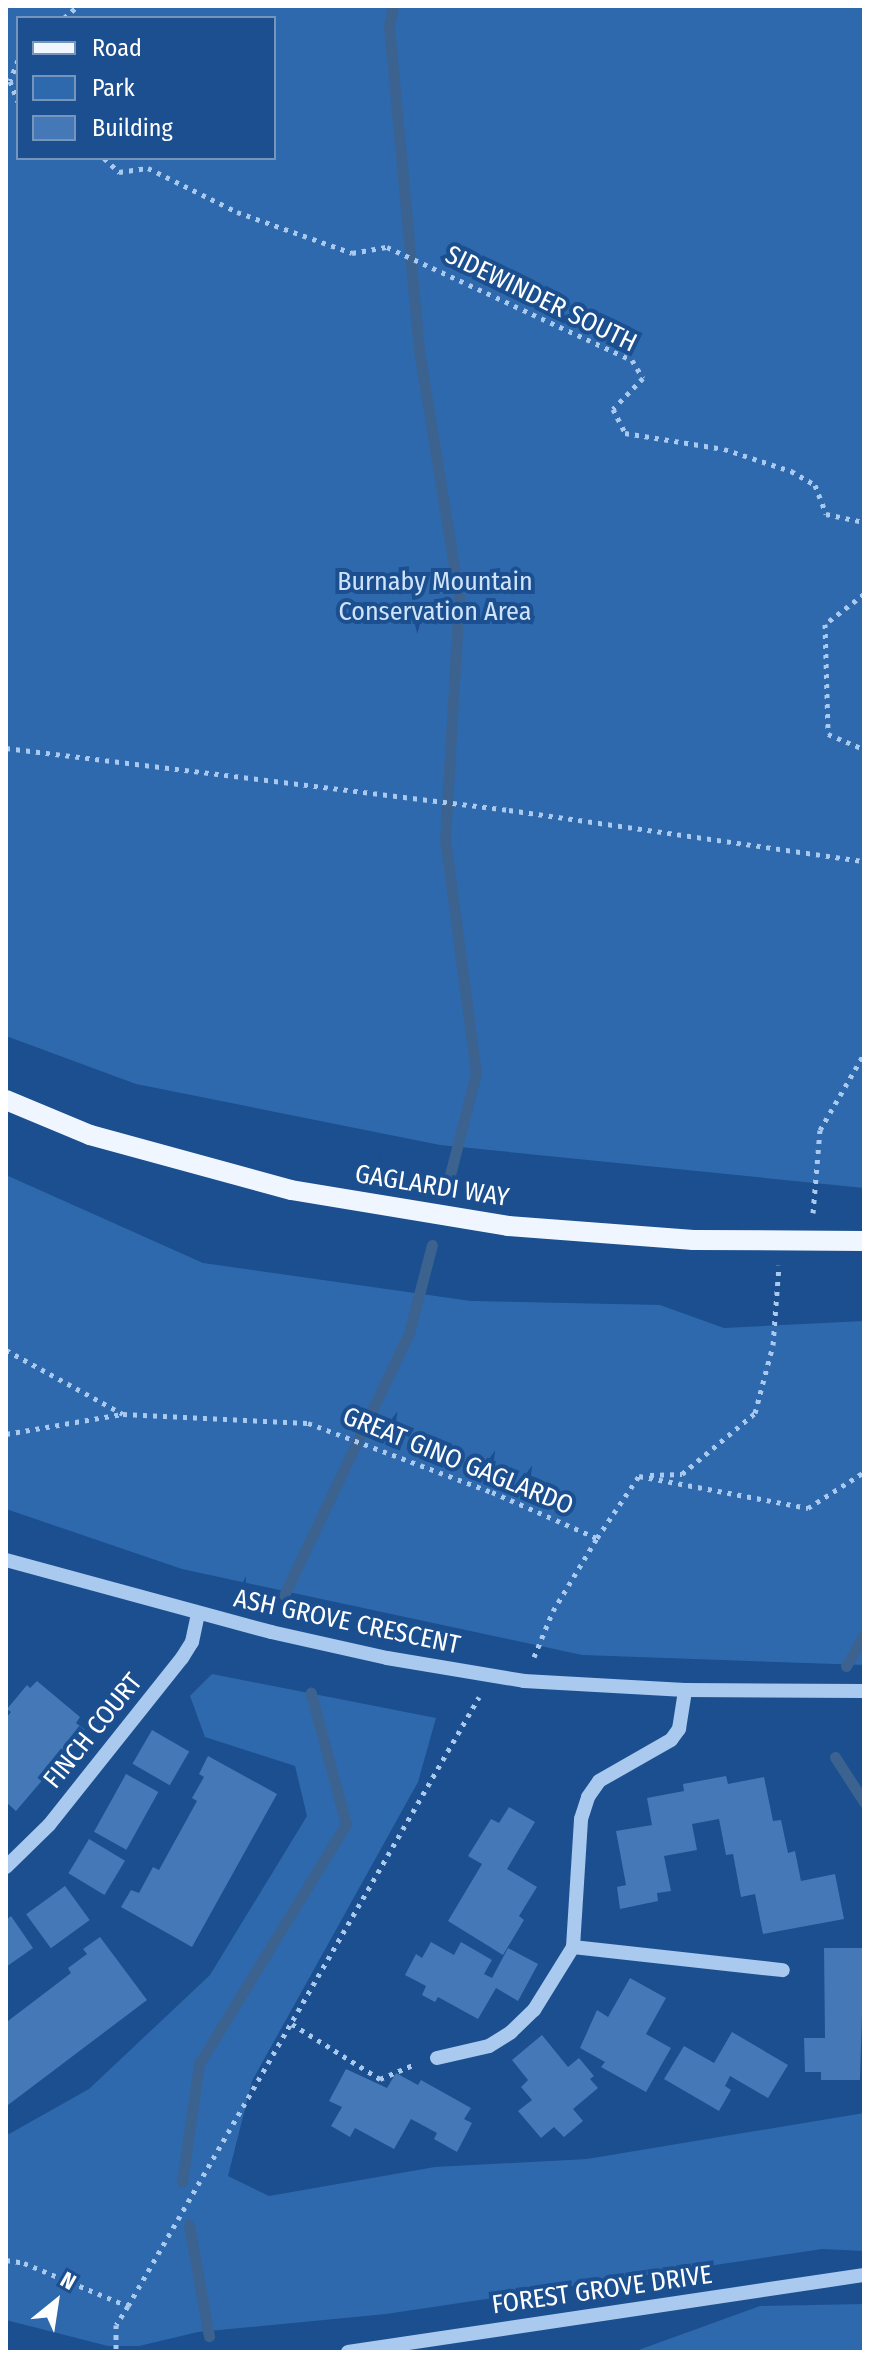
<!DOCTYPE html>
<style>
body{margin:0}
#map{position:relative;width:870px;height:2358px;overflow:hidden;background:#1b4f8f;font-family:"Fira Sans Condensed",sans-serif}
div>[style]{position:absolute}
.green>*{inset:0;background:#2e69ad}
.stream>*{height:11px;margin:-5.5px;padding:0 5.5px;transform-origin:5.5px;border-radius:5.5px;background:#3c6290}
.building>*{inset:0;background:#4478b7;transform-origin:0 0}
.path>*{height:5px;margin-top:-2.5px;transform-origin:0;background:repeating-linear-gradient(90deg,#a9c9ee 0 4px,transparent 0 10px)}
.minor>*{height:14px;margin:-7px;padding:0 7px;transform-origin:7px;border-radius:7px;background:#a9c9ee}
.major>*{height:20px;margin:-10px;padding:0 10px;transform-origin:10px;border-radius:10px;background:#f0f6ff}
span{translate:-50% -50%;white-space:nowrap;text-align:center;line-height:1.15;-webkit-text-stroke:8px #1b4f8f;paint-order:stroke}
.street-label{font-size:26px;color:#fff}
.park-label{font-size:26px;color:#cfe3fa}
.frame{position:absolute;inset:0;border:8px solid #fff;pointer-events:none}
.legend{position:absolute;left:16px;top:16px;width:260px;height:144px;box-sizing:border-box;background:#1b4f8f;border:2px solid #7695bc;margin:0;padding:10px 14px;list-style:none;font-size:24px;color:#fff}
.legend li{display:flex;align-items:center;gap:16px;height:40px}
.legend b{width:40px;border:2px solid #7695bc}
.north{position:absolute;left:16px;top:2262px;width:80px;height:80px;-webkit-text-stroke:6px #1b4f8f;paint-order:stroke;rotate:30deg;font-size:22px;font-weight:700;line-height:32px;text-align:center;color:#fff}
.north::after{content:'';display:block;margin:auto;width:28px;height:36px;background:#fff;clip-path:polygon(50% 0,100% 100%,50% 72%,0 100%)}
</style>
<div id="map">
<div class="green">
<i style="clip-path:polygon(evenodd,6px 6px,864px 6px,864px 1188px,440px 1145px,136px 1084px,6px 1036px,6px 6px,18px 18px,274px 18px,274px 158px,18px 158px,18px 18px)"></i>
<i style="clip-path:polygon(6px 1175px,203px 1263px,471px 1301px,660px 1305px,724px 1328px,864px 1321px,864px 1665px,582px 1655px,182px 1569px,6px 1509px)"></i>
<i style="clip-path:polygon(212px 1674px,436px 1718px,418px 1782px,252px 2081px,228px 2176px,269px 2196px,435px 2167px,587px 2159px,864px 2113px,864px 2251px,822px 2249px,386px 2314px,198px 2332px,139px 2346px,108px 2346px,6px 2320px,6px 2131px,9px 2134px,89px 2089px,210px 1975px,307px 1816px,295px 1766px,205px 1737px,190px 1696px)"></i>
<i style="clip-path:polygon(864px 2304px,864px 2352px,633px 2352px,760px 2306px)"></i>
</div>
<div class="stream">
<i style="left:393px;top:6px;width:20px;rotate:101deg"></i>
<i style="left:389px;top:26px;width:325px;rotate:84.7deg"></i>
<i style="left:419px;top:350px;width:251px;rotate:80.8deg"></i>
<i style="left:459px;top:598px;width:240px;rotate:93.3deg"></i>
<i style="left:445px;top:838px;width:237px;rotate:82.5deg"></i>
<i style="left:476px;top:1073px;width:114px;rotate:104.3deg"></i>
<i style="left:284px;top:1595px;width:290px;rotate:-64.5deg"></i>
<i style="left:409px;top:1333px;width:91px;rotate:-75.4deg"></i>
<i style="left:846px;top:1666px;width:36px;rotate:-60deg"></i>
<i style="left:835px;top:1757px;width:54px;rotate:57.2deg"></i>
<i style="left:182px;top:2182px;width:119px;rotate:-81.8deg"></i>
<i style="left:199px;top:2064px;width:281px;rotate:-58.5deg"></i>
<i style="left:346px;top:1824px;width:136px;rotate:-105deg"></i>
<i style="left:189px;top:2225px;width:113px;rotate:79.8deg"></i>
</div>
<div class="building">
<i style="clip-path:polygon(37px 1681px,80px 1717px,76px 1723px,85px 1730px,16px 1811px,6px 1802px,6px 1718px,11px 1712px,7px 1709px,27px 1685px,30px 1688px)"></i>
<i style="left:152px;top:1730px;width:43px;height:39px;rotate:30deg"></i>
<i style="clip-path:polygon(208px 1756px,277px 1794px,192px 1947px,121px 1907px,131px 1890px,139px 1893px,153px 1867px,159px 1870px,197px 1801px,192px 1798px,204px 1777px,199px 1774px)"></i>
<i style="left:126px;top:1774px;width:37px;height:66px;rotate:29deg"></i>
<i style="clip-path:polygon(726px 1776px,728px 1784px,764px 1777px,773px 1821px,781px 1820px,788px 1853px,795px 1851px,801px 1881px,835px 1874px,844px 1919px,763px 1934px,755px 1894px,741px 1897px,733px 1854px,726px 1855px,719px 1819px,692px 1824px,697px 1850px,664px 1856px,671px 1891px,657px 1893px,658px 1901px,620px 1909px,617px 1887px,626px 1885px,616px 1831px,652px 1825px,647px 1798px,684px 1791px,683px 1784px)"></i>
<i style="clip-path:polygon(509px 1807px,535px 1822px,507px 1869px,537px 1887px,519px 1916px,524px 1920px,503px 1955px,448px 1921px,482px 1864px,468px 1856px,491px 1819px,499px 1823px)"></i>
<i style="left:89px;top:1839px;width:42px;height:40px;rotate:31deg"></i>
<i style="left:65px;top:1886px;width:42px;height:48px;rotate:54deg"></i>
<i style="clip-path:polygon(11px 1916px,33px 1948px,6px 1967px,6px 1920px)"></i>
<i style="clip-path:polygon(100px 1937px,147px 2000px,8px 2105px,6px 2019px,8px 2021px,71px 1973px,68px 1968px,87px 1954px,83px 1949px)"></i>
<i style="clip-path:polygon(431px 1942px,454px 1955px,461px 1942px,492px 1960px,484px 1974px,492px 1978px,508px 1948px,538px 1964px,518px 2001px,496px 1988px,478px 2019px,438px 1997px,435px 2002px,422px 1995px,426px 1986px,405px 1975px,416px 1954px,422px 1958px)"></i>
<i style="clip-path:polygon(824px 1948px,864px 1948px,860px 2080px,821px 2080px,821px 2072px,805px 2072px,804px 2038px,825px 2038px)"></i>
<i style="clip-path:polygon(630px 1978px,666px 1998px,646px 2034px,671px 2048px,646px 2092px,601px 2067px,605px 2062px,580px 2048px,597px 2010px,608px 2017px)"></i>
<i style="clip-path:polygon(732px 2032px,788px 2065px,768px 2098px,730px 2076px,725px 2086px,731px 2090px,719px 2111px,664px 2079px,684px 2046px,714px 2063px)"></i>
<i style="clip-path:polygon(542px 2035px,568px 2067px,579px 2058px,594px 2076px,590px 2079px,598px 2088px,573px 2109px,583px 2121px,564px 2137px,554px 2127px,541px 2138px,518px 2111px,532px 2100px,521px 2087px,528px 2080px,512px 2060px)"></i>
<i style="clip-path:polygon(346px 2069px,387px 2088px,396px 2073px,418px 2085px,421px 2080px,471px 2108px,464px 2119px,472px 2123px,457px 2152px,434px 2139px,437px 2133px,411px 2119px,394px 2149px,355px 2128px,350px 2137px,331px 2126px,342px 2107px,329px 2101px)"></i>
</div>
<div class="path">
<i style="left:64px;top:18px;width:18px;rotate:-41deg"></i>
<i style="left:18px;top:60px;width:22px;rotate:111deg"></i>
<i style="left:10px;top:81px;width:22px;rotate:69deg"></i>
<i style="left:104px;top:158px;width:21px;rotate:43deg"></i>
<i style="left:119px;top:172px;width:29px;rotate:-8deg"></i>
<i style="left:148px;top:168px;width:99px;rotate:26.3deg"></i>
<i style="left:237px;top:212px;width:122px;rotate:19.6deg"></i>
<i style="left:352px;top:253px;width:36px;rotate:-10deg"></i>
<i style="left:387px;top:247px;width:270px;rotate:24.8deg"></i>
<i style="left:632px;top:360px;width:21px;rotate:59deg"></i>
<i style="left:643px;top:378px;width:43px;rotate:134.1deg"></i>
<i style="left:613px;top:409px;width:27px;rotate:63deg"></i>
<i style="left:625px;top:433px;width:100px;rotate:9.2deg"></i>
<i style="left:724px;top:449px;width:71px;rotate:18.2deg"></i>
<i style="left:791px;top:471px;width:28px;rotate:30deg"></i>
<i style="left:815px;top:485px;width:31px;rotate:69deg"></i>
<i style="left:826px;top:514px;width:39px;rotate:12deg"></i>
<i style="left:864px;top:594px;width:49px;rotate:142.4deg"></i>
<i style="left:825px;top:624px;width:110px;rotate:88.4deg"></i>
<i style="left:828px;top:734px;width:39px;rotate:23deg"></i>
<i style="left:6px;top:748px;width:507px;rotate:7.03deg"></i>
<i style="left:509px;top:810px;width:359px;rotate:8.2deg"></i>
<i style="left:813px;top:1213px;width:83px;rotate:-85.2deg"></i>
<i style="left:820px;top:1130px;width:88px;rotate:-59.9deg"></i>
<i style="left:6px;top:1350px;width:133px;rotate:28.7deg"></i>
<i style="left:123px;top:1414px;width:185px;rotate:2.8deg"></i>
<i style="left:308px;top:1423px;width:197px;rotate:20.6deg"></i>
<i style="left:492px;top:1492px;width:115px;rotate:23.7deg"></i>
<i style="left:597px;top:1538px;width:75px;rotate:-55.9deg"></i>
<i style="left:639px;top:1476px;width:172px;rotate:10.7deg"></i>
<i style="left:808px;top:1508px;width:67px;rotate:-32.7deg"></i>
<i style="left:6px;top:1434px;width:118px;rotate:-9.8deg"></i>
<i style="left:650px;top:1475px;width:32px;rotate:-2deg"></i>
<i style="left:682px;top:1474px;width:95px;rotate:-39.9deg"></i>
<i style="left:755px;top:1413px;width:70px;rotate:-75.2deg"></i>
<i style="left:773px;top:1345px;width:80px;rotate:-85.7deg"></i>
<i style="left:534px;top:1657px;width:50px;rotate:-67.6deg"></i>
<i style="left:553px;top:1611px;width:85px;rotate:-58.9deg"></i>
<i style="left:292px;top:2024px;width:104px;rotate:32deg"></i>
<i style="left:380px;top:2079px;width:38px;rotate:-23deg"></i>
<i style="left:6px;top:2260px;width:18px;rotate:9deg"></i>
<i style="left:24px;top:2263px;width:113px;rotate:22.5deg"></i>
<i style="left:128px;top:2306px;width:22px;rotate:122deg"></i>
<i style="left:116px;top:2325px;width:27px;rotate:90deg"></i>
<i style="left:128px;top:2306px;width:703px;rotate:-60.04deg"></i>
</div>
<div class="minor">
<i style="left:6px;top:1560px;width:275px;rotate:15.2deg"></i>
<i style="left:271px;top:1632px;width:119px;rotate:12.6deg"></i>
<i style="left:387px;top:1658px;width:139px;rotate:9.5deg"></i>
<i style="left:524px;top:1681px;width:161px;rotate:3.2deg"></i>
<i style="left:685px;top:1690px;width:179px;rotate:0.3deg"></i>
<i style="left:6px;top:1867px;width:60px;rotate:-44.3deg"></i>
<i style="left:49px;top:1825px;width:213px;rotate:-51.5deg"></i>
<i style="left:182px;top:1658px;width:19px;rotate:-58deg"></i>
<i style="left:192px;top:1642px;width:29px;rotate:-78deg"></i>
<i style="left:573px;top:1947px;width:211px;rotate:6.3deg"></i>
<i style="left:437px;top:2058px;width:53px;rotate:-13deg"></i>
<i style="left:489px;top:2046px;width:26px;rotate:-32deg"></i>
<i style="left:511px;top:2032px;width:32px;rotate:-44deg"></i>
<i style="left:534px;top:2010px;width:74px;rotate:-58.2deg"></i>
<i style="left:573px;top:1947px;width:128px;rotate:-86.4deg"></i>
<i style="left:581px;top:1819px;width:23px;rotate:-72deg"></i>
<i style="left:588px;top:1797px;width:19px;rotate:-55deg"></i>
<i style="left:599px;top:1781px;width:83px;rotate:-29.7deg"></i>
<i style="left:671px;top:1740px;width:14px;rotate:-54deg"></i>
<i style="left:679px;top:1729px;width:39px;rotate:-81deg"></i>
<i style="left:348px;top:2352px;width:522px;rotate:-8.49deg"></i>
</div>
<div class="major">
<i style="left:6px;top:1100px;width:91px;rotate:22.6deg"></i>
<i style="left:90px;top:1135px;width:208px;rotate:15.3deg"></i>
<i style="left:291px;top:1190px;width:220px;rotate:9.4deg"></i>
<i style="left:508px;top:1226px;width:186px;rotate:4.3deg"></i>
<i style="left:693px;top:1240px;width:171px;rotate:0.3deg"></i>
</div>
<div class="street-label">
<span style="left:541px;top:299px;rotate:26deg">SIDEWINDER SOUTH</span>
<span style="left:432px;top:1186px;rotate:9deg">GAGLARDI WAY</span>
<span style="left:458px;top:1461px;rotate:22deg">GREAT GINO GAGLARDO</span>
<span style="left:347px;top:1622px;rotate:12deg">ASH GROVE CRESCENT</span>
<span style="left:93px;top:1731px;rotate:-51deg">FINCH COURT</span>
<span style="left:602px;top:2290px;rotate:-8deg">FOREST GROVE DRIVE</span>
</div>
<div class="park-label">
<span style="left:435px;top:597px">Burnaby Mountain<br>Conservation Area</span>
</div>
<div class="frame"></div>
<ul class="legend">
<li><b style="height:10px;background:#f0f6ff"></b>Road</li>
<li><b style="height:22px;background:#2e69ad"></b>Park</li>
<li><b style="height:22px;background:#4478b7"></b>Building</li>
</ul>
<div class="north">N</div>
</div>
